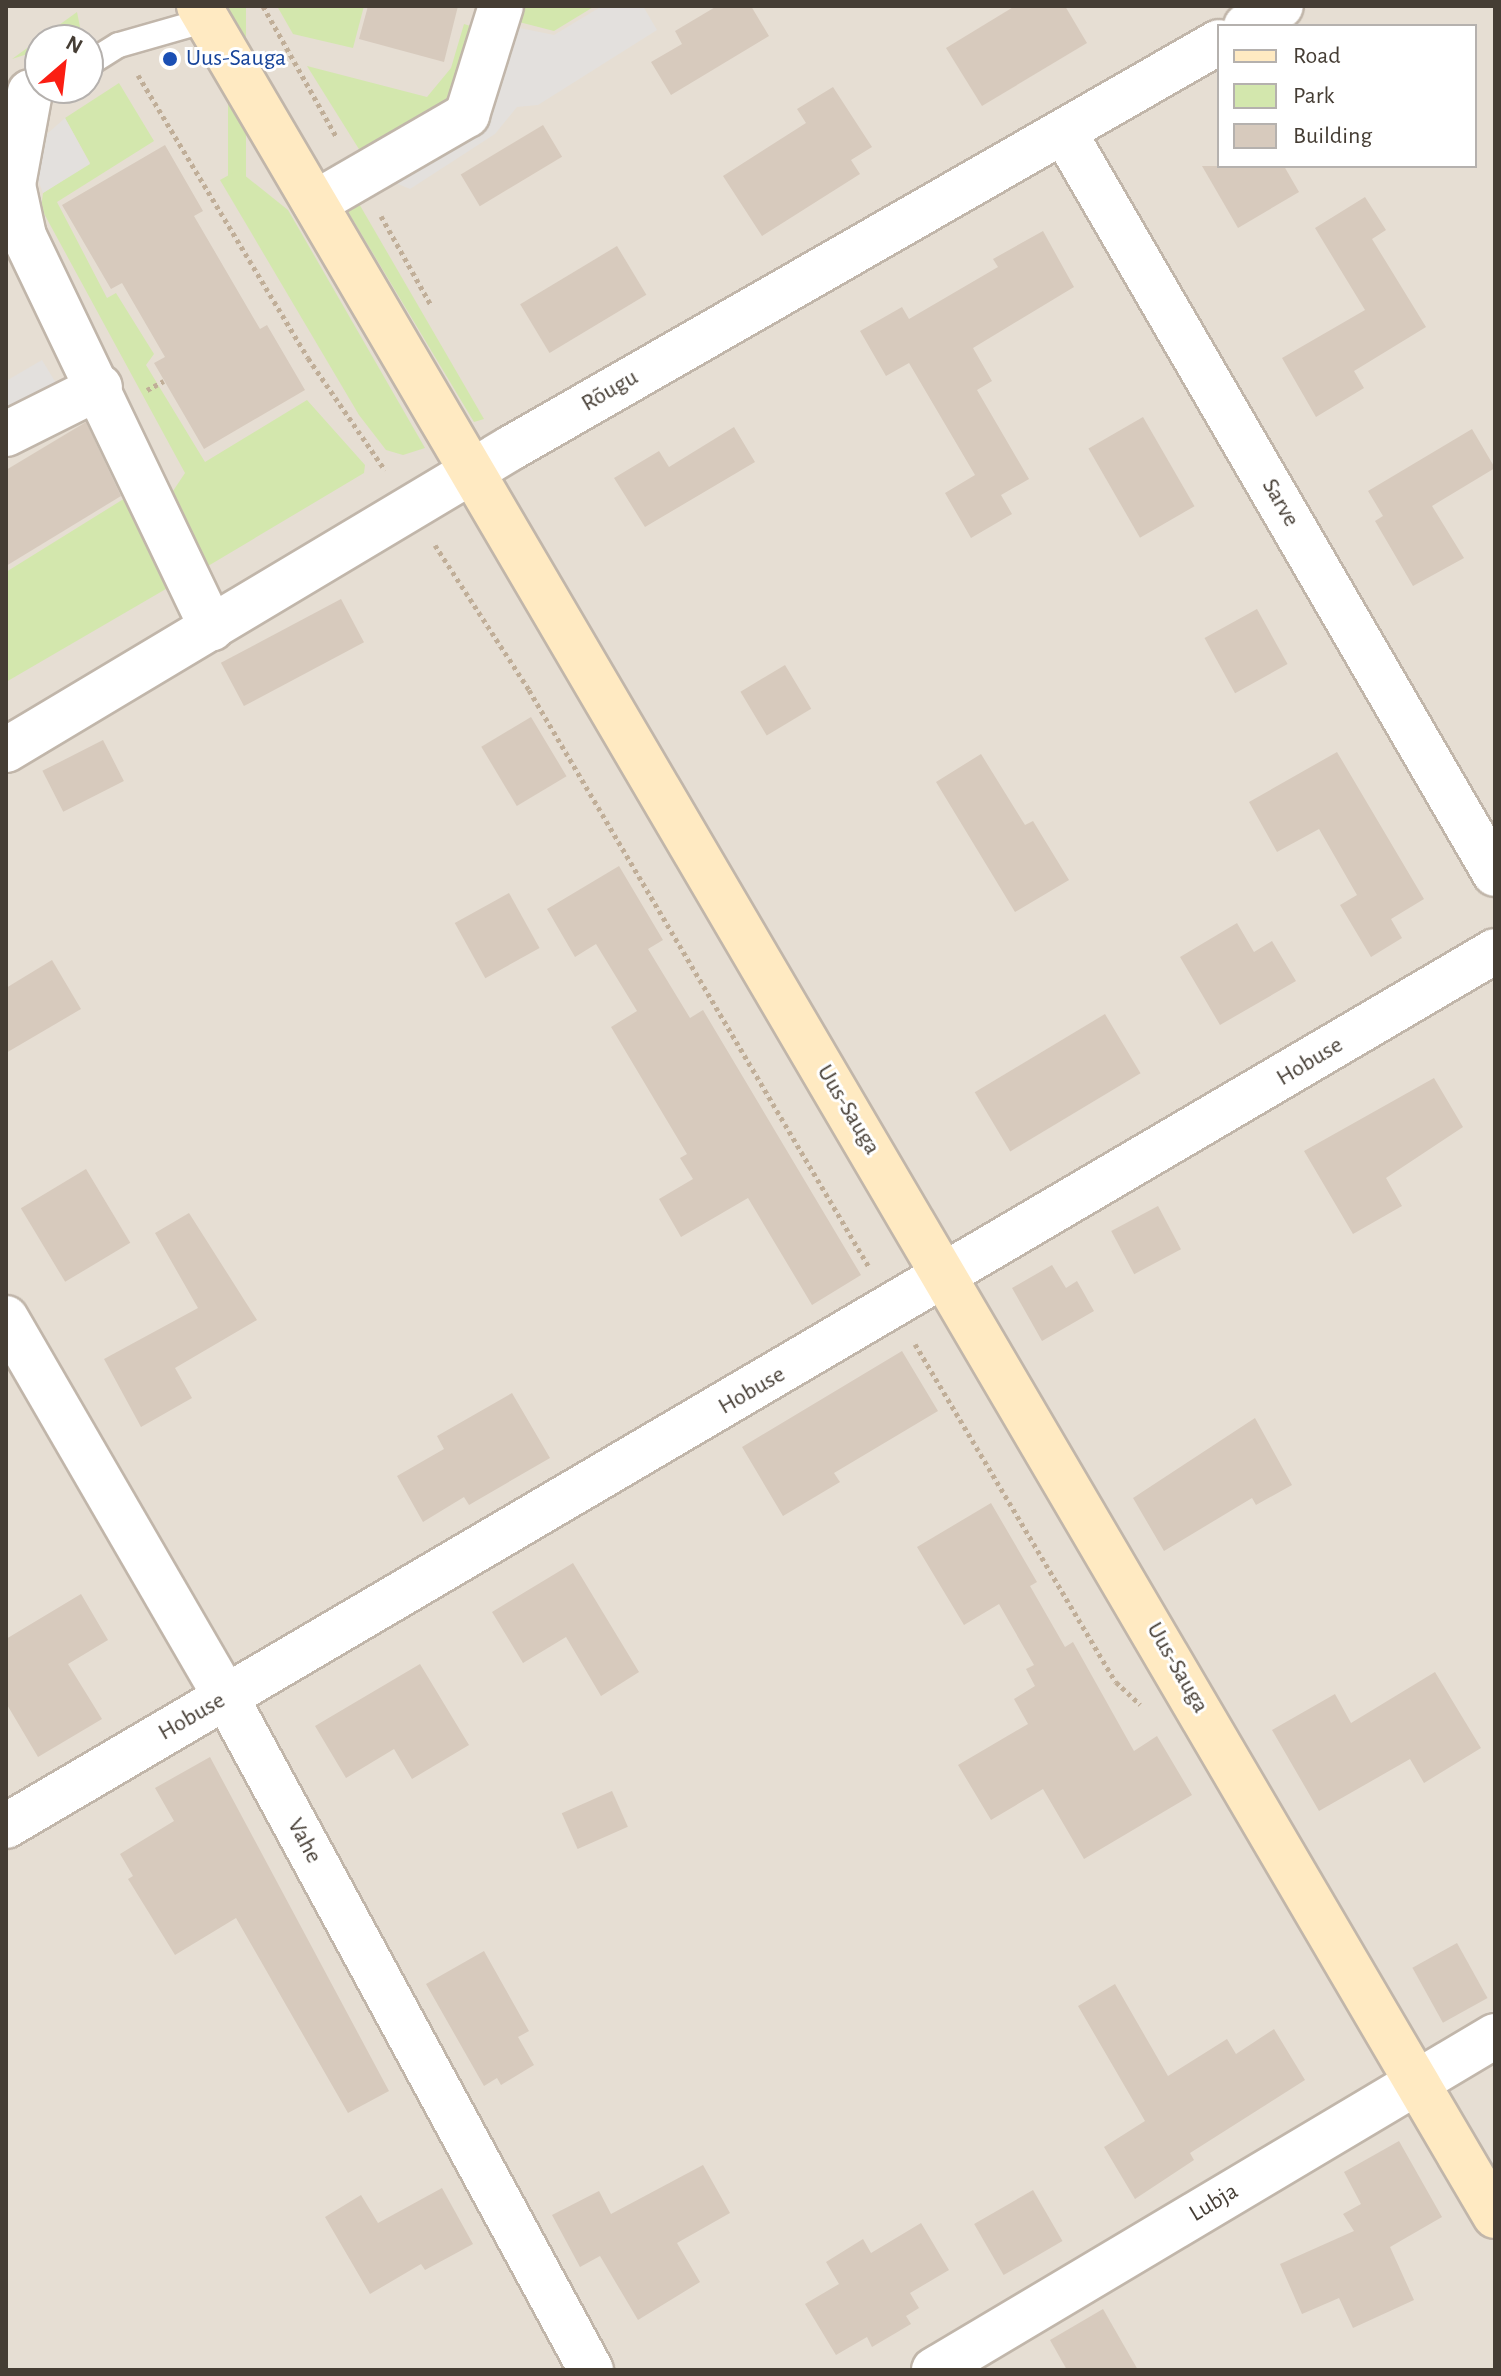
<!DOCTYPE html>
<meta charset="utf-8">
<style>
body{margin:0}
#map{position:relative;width:1501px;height:2376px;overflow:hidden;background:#f2ede5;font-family:"Alegreya Sans",sans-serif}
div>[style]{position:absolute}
.residential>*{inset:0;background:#e6ded3}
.green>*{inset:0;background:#d3e7ad;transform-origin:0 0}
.parking>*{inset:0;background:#e3e0dd}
.building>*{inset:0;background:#d7cabd;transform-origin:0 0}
.path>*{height:5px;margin-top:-2.5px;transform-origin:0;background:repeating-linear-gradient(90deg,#c0ae98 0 4px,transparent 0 8px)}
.roads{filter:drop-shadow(2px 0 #c1b6aa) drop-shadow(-2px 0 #c1b6aa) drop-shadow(0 2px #c1b6aa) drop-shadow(0 -2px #c1b6aa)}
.lane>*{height:24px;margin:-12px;padding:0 12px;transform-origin:12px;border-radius:12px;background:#fff}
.street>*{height:44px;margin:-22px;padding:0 22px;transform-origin:22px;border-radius:22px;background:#fff}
.secondary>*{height:44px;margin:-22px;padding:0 22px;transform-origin:22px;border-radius:22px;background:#ffeac2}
.dots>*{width:22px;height:22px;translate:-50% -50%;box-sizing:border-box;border:4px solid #fff;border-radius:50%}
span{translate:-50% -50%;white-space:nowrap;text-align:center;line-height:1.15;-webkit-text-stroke:6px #fff;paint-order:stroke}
.transit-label{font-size:24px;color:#164399}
.left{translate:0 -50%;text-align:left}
.street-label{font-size:24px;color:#453d34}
.frame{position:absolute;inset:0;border:8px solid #453d34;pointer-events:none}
.legend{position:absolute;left:1217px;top:24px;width:260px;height:144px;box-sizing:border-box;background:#fff;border:2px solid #b5b1ae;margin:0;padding:10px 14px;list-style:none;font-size:24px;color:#453d34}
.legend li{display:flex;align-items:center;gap:16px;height:40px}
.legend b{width:40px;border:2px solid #b5b1ae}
.north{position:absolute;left:24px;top:24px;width:80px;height:80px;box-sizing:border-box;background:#fff;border:2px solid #b5b1ae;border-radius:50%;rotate:28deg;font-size:22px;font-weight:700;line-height:32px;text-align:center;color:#453d34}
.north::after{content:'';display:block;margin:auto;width:28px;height:36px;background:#fb1e13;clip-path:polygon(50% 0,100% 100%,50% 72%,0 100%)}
</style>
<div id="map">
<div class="residential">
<i style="clip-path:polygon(evenodd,6px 6px,1495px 6px,1495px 2370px,6px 2370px,6px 6px,1219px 26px,1475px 26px,1475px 166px,1219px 166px,1219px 26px,6px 6px,40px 40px,88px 40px,88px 88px,40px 88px,40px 40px)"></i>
</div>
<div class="green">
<i style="left:228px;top:6px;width:18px;height:186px"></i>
<i style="clip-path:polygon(277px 6px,364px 6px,353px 48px,293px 34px)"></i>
<i style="clip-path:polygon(523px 6px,595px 6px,554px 31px,519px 22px)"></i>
<i style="clip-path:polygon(77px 12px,82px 37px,40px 40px,40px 50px,12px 59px)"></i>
<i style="clip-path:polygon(464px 24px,480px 29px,452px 105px,362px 154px,307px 66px,427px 97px,451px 68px)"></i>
<i style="clip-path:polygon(119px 83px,154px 141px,57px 202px,107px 298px,116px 293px,154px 354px,146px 365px,205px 462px,307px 400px,365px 465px,364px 473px,203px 569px,169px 497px,185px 473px,41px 208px,43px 193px,90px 163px,65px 118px)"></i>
<i style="clip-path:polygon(238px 170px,288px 210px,425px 448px,403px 455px,386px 450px,359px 415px,220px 180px)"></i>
<i style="clip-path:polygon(358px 202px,484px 419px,474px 422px,347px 210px)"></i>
<i style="clip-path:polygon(130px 495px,171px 586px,6px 682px,6px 572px)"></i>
</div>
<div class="parking">
<i style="clip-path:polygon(602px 6px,643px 6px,657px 30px,538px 105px,517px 107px,495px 134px,410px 189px,386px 179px,515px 27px,554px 35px)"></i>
<i style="clip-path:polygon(65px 118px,90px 164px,43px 193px,36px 175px,39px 141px)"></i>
<i style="clip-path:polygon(42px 360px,56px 383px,6px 412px,6px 381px)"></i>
</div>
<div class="building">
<i style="clip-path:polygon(368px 6px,458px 6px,444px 62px,359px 39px)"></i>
<i style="clip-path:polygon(717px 6px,751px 6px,769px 36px,671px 95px,651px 62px,682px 44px,675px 31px)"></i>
<i style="clip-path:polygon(1015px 6px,1065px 6px,1087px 43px,982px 106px,946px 48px)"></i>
<i style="clip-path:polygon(833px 87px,872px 147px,851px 160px,860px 174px,762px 236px,723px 176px,806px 123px,797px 109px)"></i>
<i style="left:543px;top:125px;width:37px;height:96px;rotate:59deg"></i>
<i style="clip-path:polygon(165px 145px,203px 211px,194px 216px,260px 329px,267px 325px,305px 390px,204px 449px,154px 363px,165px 357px,122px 283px,111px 289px,62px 205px)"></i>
<i style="clip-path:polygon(1202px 166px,1284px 166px,1299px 192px,1238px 228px)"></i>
<i style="clip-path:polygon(1365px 197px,1386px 230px,1372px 239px,1426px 327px,1354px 371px,1364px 388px,1316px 417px,1282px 358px,1365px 310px,1315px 228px)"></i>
<i style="clip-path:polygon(1043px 231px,1074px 287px,973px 348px,992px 381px,977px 390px,1029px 479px,1001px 495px,1012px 514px,971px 538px,945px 493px,975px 475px,909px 363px,886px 376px,860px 331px,902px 307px,909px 319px,998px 267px,993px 259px)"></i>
<i style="left:617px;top:246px;width:57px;height:113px;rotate:59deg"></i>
<i style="left:1143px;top:417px;width:103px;height:63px;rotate:60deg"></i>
<i style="clip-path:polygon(86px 422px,121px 496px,6px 566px,6px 470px)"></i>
<i style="clip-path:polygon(734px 427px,755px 462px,645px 527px,614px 478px,659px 451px,669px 467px)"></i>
<i style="clip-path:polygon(1472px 429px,1495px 468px,1432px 506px,1464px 558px,1413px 586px,1375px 521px,1383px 516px,1368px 491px)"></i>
<i style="left:341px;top:599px;width:49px;height:136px;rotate:62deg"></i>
<i style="left:1257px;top:609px;width:63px;height:60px;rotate:61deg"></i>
<i style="left:785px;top:665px;width:51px;height:52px;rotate:59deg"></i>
<i style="left:531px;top:717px;width:69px;height:58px;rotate:59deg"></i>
<i style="left:103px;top:740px;width:46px;height:68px;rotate:63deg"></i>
<i style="clip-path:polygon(1337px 752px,1424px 899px,1391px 919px,1402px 938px,1371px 957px,1340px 905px,1357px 895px,1319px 829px,1277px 852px,1249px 802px)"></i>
<i style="clip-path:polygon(981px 754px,1025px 825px,1033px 821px,1069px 880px,1015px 912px,936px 782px)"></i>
<i style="clip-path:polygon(619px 866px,663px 940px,648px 949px,690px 1018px,703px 1010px,861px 1275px,812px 1305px,748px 1198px,681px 1237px,659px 1199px,693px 1179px,680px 1158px,687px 1154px,611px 1027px,637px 1011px,596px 944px,575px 957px,547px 909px)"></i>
<i style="left:509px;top:893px;width:63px;height:62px;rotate:61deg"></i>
<i style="clip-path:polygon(1237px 923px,1254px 952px,1272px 941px,1296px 981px,1220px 1025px,1180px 957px)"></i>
<i style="clip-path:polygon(52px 960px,81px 1009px,6px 1053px,6px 988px)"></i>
<i style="left:1105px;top:1014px;width:69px;height:152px;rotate:59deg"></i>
<i style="clip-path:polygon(1434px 1078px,1463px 1127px,1386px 1178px,1402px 1206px,1353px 1234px,1304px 1151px)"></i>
<i style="left:86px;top:1169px;width:86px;height:76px;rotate:59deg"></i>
<i style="left:1158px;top:1206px;width:49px;height:53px;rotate:62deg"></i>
<i style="clip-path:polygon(189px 1213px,257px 1320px,175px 1368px,192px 1398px,141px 1427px,104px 1359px,198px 1308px,155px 1233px)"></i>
<i style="clip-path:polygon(1052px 1265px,1066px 1288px,1077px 1281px,1094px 1311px,1042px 1341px,1012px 1288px)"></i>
<i style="clip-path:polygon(902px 1351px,938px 1411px,834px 1473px,840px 1482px,783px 1516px,742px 1447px)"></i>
<i style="clip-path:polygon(512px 1393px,550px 1458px,469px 1505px,464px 1497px,423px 1522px,397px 1476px,444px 1449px,437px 1436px)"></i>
<i style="clip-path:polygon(1255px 1418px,1292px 1485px,1256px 1505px,1252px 1498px,1164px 1551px,1133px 1498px)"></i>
<i style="clip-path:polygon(991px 1503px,1037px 1582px,1030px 1586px,1065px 1647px,1073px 1642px,1134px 1751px,1157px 1736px,1192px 1795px,1084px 1859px,1043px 1789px,991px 1820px,958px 1765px,1028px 1724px,1014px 1699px,1035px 1686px,1026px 1669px,1034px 1665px,999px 1604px,964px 1625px,917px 1547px)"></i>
<i style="clip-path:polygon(573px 1563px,639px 1672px,601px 1696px,566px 1637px,523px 1663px,492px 1612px)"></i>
<i style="clip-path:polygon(81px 1594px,108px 1640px,68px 1664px,102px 1719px,38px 1757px,6px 1703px,6px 1639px)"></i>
<i style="clip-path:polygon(420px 1664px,469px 1745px,412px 1779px,394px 1749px,346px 1778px,315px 1726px)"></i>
<i style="clip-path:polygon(1435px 1672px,1481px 1748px,1424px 1783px,1410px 1759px,1319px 1811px,1272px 1730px,1335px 1694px,1351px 1723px)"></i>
<i style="clip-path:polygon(210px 1757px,389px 2091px,348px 2113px,236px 1918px,175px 1955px,128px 1879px,133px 1876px,120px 1854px,174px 1821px,155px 1788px)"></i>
<i style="left:612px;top:1791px;width:39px;height:55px;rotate:66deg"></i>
<i style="left:1457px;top:1943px;width:63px;height:51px;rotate:61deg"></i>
<i style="clip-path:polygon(484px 1951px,529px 2031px,518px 2037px,534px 2065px,501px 2085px,497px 2078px,484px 2086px,426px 1984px)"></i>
<i style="clip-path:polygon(1115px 1984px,1168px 2076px,1227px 2039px,1236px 2054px,1274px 2029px,1305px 2080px,1190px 2153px,1194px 2160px,1135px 2199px,1104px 2147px,1145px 2121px,1078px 2006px)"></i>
<i style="clip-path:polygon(1399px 2141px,1442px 2217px,1390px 2247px,1414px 2300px,1353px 2328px,1339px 2298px,1302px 2314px,1280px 2264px,1354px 2231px,1343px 2214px,1361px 2204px,1344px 2172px)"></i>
<i style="clip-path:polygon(703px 2165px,730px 2213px,677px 2243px,700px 2282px,638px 2320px,600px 2256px,580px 2267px,552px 2215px,599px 2191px,611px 2214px)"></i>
<i style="clip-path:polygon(442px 2188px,473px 2244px,425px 2270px,421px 2264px,370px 2294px,325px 2217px,361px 2195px,378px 2223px)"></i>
<i style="left:1033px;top:2190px;width:59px;height:68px;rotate:60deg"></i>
<i style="clip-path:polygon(921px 2223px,949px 2270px,910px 2293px,919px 2308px,906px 2316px,911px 2324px,872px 2347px,867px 2337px,836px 2355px,805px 2304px,839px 2284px,826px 2262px,863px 2239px,871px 2253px)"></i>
<i style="clip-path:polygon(1103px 2309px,1138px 2370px,1067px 2370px,1050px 2340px)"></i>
</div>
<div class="path">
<i style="left:263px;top:6px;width:151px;rotate:60.7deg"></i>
<i style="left:138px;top:75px;width:330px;rotate:59deg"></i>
<i style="left:308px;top:358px;width:136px;rotate:55.5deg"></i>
<i style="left:381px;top:216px;width:102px;rotate:60.7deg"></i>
<i style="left:147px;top:390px;width:19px;rotate:-28deg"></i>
<i style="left:435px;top:545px;width:173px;rotate:57deg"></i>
<i style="left:529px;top:690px;width:670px;rotate:59.49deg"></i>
<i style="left:915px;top:1344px;width:393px;rotate:59.3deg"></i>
<i style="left:1116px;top:1682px;width:33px;rotate:43deg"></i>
</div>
<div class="roads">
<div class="lane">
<i style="left:88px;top:64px;width:36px;rotate:-32deg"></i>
<i style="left:119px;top:45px;width:91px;rotate:-15.9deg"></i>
</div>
<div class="street">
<i style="left:1246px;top:26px;width:40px;rotate:-29.7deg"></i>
<i style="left:30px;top:92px;width:95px;rotate:100.4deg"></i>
<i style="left:13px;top:185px;width:52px;rotate:77.8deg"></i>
<i style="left:24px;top:236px;width:435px;rotate:64.4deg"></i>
<i style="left:1064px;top:132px;width:858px;rotate:59.85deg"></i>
<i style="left:315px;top:203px;width:176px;rotate:-30.1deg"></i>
<i style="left:467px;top:115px;width:114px;rotate:-72.7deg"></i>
<i style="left:6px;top:434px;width:105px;rotate:-26.6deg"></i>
<i style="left:6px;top:750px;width:588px;rotate:-30.88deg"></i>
<i style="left:511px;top:448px;width:816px;rotate:-29.83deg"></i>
<i style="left:6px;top:1318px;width:438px;rotate:59.9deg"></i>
<i style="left:226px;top:1697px;width:766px;rotate:61.53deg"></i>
<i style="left:6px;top:1826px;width:1727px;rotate:-30.44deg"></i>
<i style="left:934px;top:2370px;width:653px;rotate:-30.77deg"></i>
</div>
<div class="secondary">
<i style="left:199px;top:6px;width:2562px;rotate:59.61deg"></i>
</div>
</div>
<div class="dots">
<i style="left:170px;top:59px;background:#1a4fb4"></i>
</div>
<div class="transit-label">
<span class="left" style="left:186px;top:59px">Uus-Sauga</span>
</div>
<div class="street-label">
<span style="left:610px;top:391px;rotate:-30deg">Rõugu</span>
<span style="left:1280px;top:503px;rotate:60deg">Sarve</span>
<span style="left:1310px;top:1062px;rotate:-31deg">Hobuse</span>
<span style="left:848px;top:1110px;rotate:59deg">Uus-Sauga</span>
<span style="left:752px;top:1391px;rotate:-30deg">Hobuse</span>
<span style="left:1177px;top:1668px;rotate:60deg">Uus-Sauga</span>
<span style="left:192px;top:1717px;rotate:-30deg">Hobuse</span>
<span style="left:304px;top:1841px;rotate:62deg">Vahe</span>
<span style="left:1214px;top:2203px;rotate:-31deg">Lubja</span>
</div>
<div class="frame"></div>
<ul class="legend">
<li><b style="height:10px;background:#ffeac2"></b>Road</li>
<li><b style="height:22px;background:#d3e7ad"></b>Park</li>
<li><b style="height:22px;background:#d7cabd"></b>Building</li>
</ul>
<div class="north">N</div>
</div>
